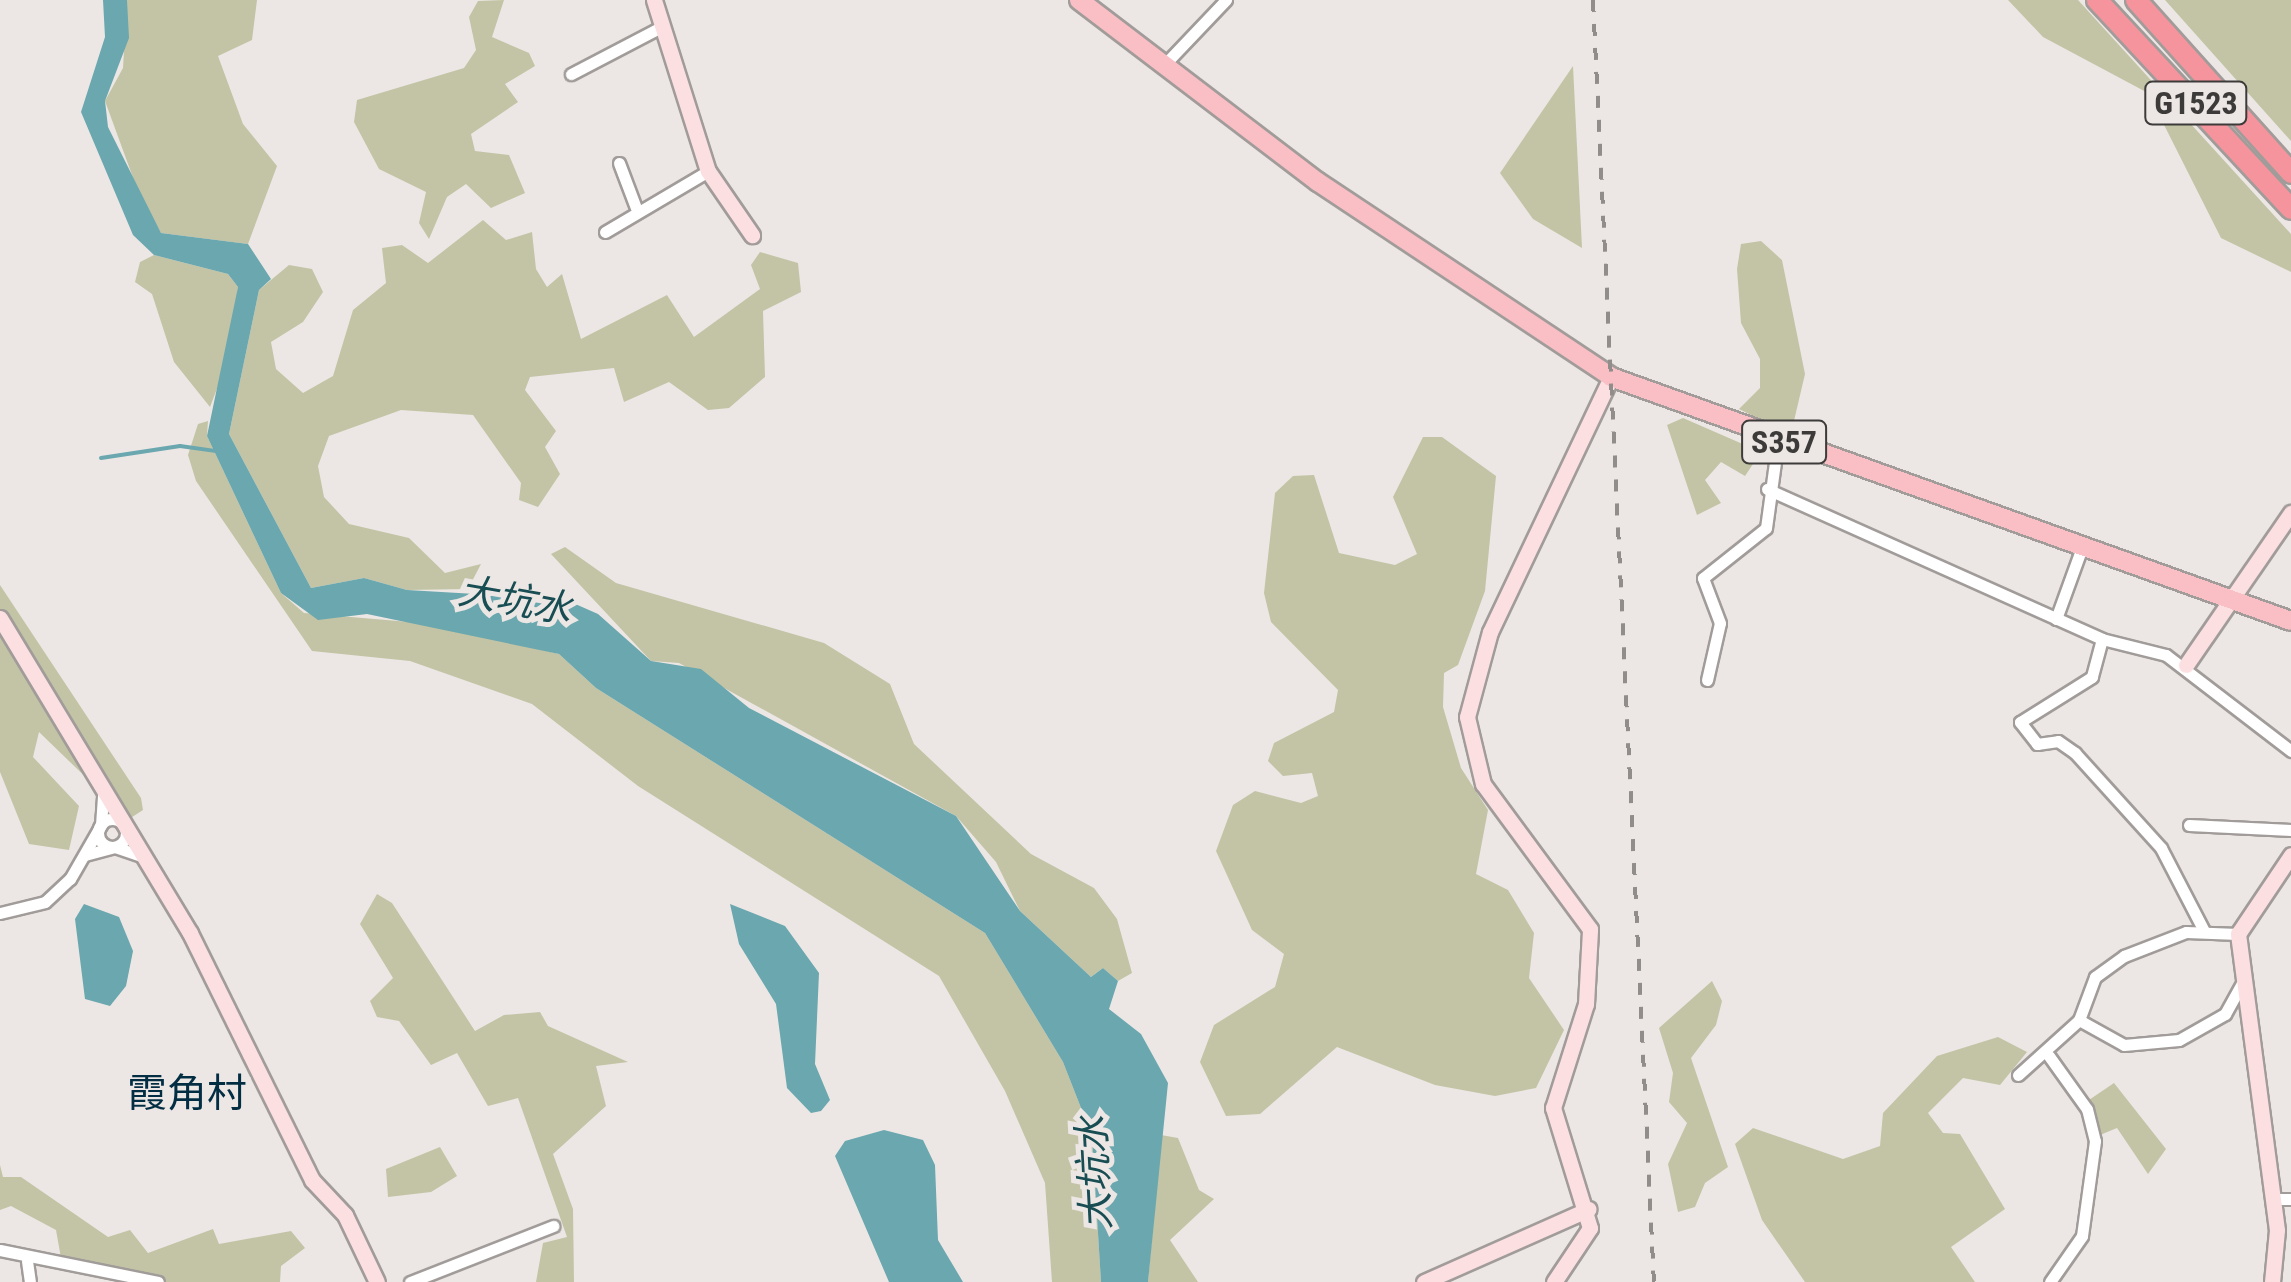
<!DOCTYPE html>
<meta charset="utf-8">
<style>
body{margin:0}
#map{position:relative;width:2291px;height:1282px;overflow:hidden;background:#ece7e4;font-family:"Roboto Condensed","Noto Sans SC",sans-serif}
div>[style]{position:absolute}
.green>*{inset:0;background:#c2c4a5}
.water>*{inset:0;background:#6aa7af}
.stream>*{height:4px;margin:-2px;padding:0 2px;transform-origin:2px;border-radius:2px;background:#6aa7af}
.roads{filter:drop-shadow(2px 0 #a19c9a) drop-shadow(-2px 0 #a19c9a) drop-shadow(0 2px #a19c9a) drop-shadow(0 -2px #a19c9a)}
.street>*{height:11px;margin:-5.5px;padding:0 5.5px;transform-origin:5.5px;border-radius:5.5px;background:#fff}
.street>.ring{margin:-5.5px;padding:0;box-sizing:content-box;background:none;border:11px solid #fff;border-radius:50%}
.secondary>*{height:15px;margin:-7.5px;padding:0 7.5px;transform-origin:7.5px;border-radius:7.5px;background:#fcdfe1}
.primary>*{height:18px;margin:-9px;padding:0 9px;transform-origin:9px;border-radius:9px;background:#f9bfc4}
.highway>*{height:20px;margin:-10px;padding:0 10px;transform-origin:10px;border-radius:10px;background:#f5949c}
.rail>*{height:4px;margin-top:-2px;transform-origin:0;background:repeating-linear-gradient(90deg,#918d8b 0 12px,transparent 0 24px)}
span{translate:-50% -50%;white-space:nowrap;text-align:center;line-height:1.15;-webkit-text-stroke:10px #ece7e4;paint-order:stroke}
.shield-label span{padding:2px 8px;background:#ece7e4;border:2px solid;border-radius:8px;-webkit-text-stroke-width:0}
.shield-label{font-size:32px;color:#3d3b3a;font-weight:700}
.water-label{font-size:38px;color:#174d53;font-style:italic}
.quarter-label{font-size:40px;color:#022d43}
</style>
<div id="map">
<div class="green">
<i style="clip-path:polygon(127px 0,257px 0,252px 40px,218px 56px,243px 124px,277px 166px,248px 244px,161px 233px,139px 194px,105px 101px,123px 68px)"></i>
<i style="clip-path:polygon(504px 0,492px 37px,529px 53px,535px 66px,505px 84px,518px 102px,471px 134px,475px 151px,509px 155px,525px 193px,491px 208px,466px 184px,447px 197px,429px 239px,419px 223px,426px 192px,379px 169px,354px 122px,357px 100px,464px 68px,476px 50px,469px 17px,478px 1px)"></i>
<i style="clip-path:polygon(2008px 0,2078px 0,2291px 234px,2291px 272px,2221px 238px,2148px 93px,2043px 37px)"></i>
<i style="clip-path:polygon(2165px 0,2291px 0,2291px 141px)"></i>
<i style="clip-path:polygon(1573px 66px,1582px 248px,1533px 219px,1500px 173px)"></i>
<i style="clip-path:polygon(483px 220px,506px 240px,532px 232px,536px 269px,547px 287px,562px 274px,581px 339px,667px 295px,694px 337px,760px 289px,751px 265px,760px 252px,798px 263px,801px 292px,763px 311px,765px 377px,729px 408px,708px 410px,669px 382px,624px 402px,614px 368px,530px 377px,525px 390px,556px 431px,545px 447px,560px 474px,538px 507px,519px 500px,521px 483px,473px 415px,401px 410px,329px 436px,318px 466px,324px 497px,349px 524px,409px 538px,445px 573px,481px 564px,468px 589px,407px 590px,364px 578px,311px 588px,229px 434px,259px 290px,289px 265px,312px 269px,323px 292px,303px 322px,271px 342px,276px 369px,303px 393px,333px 376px,353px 310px,386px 283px,382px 248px,402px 245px,428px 263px)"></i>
<i style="clip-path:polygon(1761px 241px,1782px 260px,1805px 374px,1793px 425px,1783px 431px,1739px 409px,1760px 388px,1760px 359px,1741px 323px,1737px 269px,1741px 244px)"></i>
<i style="clip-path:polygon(154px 255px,228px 274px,238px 287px,229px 357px,210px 407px,174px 362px,152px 294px,135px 282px,140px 262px)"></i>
<i style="clip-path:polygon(1683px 418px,1761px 452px,1745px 476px,1721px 462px,1705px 480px,1721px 503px,1697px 515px,1667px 425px)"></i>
<i style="clip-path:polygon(208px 421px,207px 436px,281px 593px,304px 613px,433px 624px,559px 654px,596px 688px,985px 933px,1063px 1062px,1092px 1136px,1101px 1282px,1052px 1282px,1045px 1183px,1005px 1091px,939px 976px,638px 786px,532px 704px,410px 661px,312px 651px,196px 481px,188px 455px,198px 424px)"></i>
<i style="clip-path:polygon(1423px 437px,1442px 437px,1496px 476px,1485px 591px,1458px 665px,1444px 673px,1443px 707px,1461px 768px,1488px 810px,1476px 874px,1508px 890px,1534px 933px,1529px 978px,1564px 1030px,1536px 1088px,1495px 1096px,1435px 1085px,1337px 1047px,1260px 1114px,1226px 1116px,1200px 1062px,1214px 1025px,1275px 987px,1284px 954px,1252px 930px,1216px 851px,1233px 805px,1255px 791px,1301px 803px,1318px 796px,1312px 773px,1283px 776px,1268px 761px,1274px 743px,1334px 712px,1338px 690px,1271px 622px,1264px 593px,1275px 493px,1293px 476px,1314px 475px,1339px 553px,1395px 565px,1417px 554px,1393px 497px)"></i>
<i style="clip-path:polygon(565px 547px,616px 583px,824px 643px,890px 684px,914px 744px,1031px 854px,1094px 888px,1117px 919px,1132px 973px,1118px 981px,1103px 968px,1091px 977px,1020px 911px,996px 862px,956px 816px,679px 663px,651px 661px,551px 554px)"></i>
<i style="clip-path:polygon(0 585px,141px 798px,143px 810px,129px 819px,39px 732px,33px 757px,79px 806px,69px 850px,29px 844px,0 772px)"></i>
<i style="clip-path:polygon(377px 894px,392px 903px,475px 1031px,504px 1015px,540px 1012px,548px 1026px,628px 1062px,596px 1066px,606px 1106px,553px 1154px,573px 1209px,574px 1282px,536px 1282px,543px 1243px,567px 1237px,518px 1098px,488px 1106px,457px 1053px,431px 1065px,399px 1021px,377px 1017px,370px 1001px,393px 978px,360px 924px)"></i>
<i style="clip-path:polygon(1712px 981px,1722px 1001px,1716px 1025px,1691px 1058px,1728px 1167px,1705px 1183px,1695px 1207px,1678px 1212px,1668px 1164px,1687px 1123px,1669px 1102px,1673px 1073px,1659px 1028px)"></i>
<i style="clip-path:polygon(1998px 1037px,2027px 1052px,2000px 1085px,1963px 1078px,1928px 1113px,1943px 1133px,1960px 1134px,2005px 1209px,1951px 1247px,1975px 1282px,1805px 1282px,1762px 1220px,1735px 1144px,1753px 1128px,1843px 1159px,1880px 1146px,1883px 1113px,1937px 1056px)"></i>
<i style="clip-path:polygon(2114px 1083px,2166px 1149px,2148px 1174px,2117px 1128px,2100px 1135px,2086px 1102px)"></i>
<i style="clip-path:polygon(1161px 1135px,1178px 1138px,1199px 1190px,1214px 1199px,1170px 1240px,1198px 1282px,1148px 1282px)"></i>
<i style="clip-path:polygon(440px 1147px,457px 1176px,431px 1192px,388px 1197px,386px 1169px)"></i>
<i style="clip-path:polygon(0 1165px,3px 1177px,21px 1177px,108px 1237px,130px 1230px,148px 1253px,213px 1229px,219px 1244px,291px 1231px,305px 1248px,281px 1266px,280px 1282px,166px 1282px,61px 1258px,56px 1230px,11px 1206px,0 1210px)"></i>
</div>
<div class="water">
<i style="clip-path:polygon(103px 0,127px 0,129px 38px,105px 101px,108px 127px,161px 233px,248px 244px,271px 279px,259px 290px,229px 434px,311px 588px,364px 578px,407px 590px,564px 599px,598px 614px,651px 661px,701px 669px,749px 708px,956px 816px,1020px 911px,1091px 977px,1103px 968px,1118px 981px,1109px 1009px,1141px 1034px,1168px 1083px,1148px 1282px,1101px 1282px,1092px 1136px,1063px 1062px,985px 933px,596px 688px,559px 654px,367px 614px,318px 620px,281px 593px,207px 436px,238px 287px,228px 274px,154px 255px,133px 235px,81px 112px,105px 37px)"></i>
<i style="clip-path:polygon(84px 904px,119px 917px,133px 951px,126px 986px,110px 1006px,85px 999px,75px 919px)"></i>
<i style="clip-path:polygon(730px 904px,785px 926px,819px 973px,815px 1064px,830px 1100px,821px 1111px,811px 1113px,787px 1088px,776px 1004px,739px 944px)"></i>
<i style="clip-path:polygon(884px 1130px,923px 1140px,935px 1165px,938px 1240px,963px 1282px,889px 1282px,835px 1156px,845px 1141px)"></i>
</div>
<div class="stream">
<i style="left:101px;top:458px;width:80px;rotate:-8.6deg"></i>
<i style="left:180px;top:446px;width:35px;rotate:8deg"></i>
</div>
<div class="roads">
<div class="street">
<i style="left:1164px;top:65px;width:90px;rotate:-46.4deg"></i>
<i style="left:571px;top:74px;width:104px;rotate:-27.6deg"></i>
<i style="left:619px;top:163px;width:48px;rotate:69.3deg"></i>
<i style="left:605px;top:232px;width:120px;rotate:-30.6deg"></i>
<i style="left:1767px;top:489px;width:367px;rotate:24.1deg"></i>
<i style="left:2102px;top:639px;width:66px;rotate:14deg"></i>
<i style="left:2166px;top:655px;width:158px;rotate:37.5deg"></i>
<i style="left:2056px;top:619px;width:73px;rotate:-70.1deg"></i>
<i style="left:2102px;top:639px;width:39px;rotate:105deg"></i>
<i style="left:2092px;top:677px;width:85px;rotate:148deg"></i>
<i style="left:2020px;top:722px;width:28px;rotate:52deg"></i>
<i style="left:2037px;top:744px;width:21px;rotate:-8deg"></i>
<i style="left:2058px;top:741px;width:21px;rotate:35deg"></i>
<i style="left:2075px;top:753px;width:128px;rotate:47.8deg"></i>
<i style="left:2161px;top:848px;width:93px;rotate:62.6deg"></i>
<i style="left:1707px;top:680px;width:58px;rotate:-77.2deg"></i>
<i style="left:1720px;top:623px;width:48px;rotate:-110.7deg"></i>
<i style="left:1703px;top:578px;width:80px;rotate:-38.4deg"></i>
<i style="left:1766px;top:528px;width:89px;rotate:-82.2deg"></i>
<i class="ring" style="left:98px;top:819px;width:17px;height:17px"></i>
<i style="left:2189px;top:825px;width:102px;rotate:2.8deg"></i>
<i style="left:85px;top:855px;width:31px;rotate:-15deg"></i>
<i style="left:115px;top:847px;width:31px;rotate:19deg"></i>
<i style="left:0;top:913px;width:46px;rotate:-13.7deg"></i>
<i style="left:45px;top:902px;width:34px;rotate:-43deg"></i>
<i style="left:70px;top:879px;width:62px;rotate:-60.1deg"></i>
<i style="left:101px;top:825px;width:32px;rotate:-86deg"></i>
<i style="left:2079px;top:1020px;width:46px;rotate:-69.6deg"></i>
<i style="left:2095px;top:977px;width:36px;rotate:-36deg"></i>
<i style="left:2124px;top:956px;width:66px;rotate:-21.2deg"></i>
<i style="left:2186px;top:932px;width:52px;rotate:2.2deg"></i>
<i style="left:2049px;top:1056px;width:65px;rotate:54.4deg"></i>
<i style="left:2087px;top:1109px;width:33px;rotate:76deg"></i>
<i style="left:2095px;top:1141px;width:96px;rotate:97.8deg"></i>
<i style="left:2082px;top:1236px;width:56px;rotate:124.8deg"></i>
<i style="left:2018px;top:1075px;width:82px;rotate:-42deg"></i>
<i style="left:2079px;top:1020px;width:51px;rotate:29.1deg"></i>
<i style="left:2124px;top:1045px;width:55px;rotate:-5.2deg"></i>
<i style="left:2179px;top:1040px;width:53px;rotate:-29.5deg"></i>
<i style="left:2225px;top:1014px;width:38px;rotate:-61deg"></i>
<i style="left:2274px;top:1199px;width:17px"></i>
<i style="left:0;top:1250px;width:161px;rotate:11.4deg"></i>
<i style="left:27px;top:1261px;width:21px;rotate:82deg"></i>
<i style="left:410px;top:1282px;width:154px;rotate:-21.4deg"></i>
</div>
<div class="secondary">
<i style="left:654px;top:0;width:179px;rotate:72.5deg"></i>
<i style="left:708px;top:171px;width:78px;rotate:55.5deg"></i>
<i style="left:0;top:618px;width:368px;rotate:58.9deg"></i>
<i style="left:190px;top:933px;width:275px;rotate:63.7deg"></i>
<i style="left:312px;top:1180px;width:48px;rotate:46.7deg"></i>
<i style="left:345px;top:1215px;width:74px;rotate:64.5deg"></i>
<i style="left:2186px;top:665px;width:185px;rotate:-55.4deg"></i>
<i style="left:1424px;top:1282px;width:180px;rotate:-23.9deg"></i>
<i style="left:1554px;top:1282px;width:65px;rotate:-56.3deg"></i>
<i style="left:1590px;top:1228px;width:126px;rotate:-107.1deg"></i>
<i style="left:1553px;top:1108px;width:109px;rotate:-72.4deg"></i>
<i style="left:1586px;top:1004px;width:75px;rotate:-86.9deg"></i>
<i style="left:1590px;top:929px;width:180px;rotate:-126.4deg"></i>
<i style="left:1483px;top:784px;width:69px;rotate:-103.4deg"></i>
<i style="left:1467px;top:717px;width:88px;rotate:-74.9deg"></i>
<i style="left:1490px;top:632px;width:282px;rotate:-64.6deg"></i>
<i style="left:2272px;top:1282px;width:52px;rotate:-84.5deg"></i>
<i style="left:2277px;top:1230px;width:299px;rotate:-97.5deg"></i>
<i style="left:2238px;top:934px;width:95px;rotate:-56.1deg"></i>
</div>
<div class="primary">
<i style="left:1079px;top:0;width:300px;rotate:37.3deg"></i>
<i style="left:1318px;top:182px;width:352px;rotate:33.6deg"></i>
<i style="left:1611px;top:377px;width:722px;rotate:19.74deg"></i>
</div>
<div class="highway">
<i style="left:2097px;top:0;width:285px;rotate:47.1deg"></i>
<i style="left:2136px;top:0;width:232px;rotate:48.1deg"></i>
</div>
</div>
<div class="rail">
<i style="left:1593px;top:0;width:1283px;rotate:87.28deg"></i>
</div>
<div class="shield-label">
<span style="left:2196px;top:103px">G1523</span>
<span style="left:1784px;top:442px">S357</span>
</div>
<div class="water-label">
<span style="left:515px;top:601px;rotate:10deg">大坑水</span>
<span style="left:1095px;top:1173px;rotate:-93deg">大坑水</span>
</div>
<div class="quarter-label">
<span style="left:187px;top:1094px">霞角村</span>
</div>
</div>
